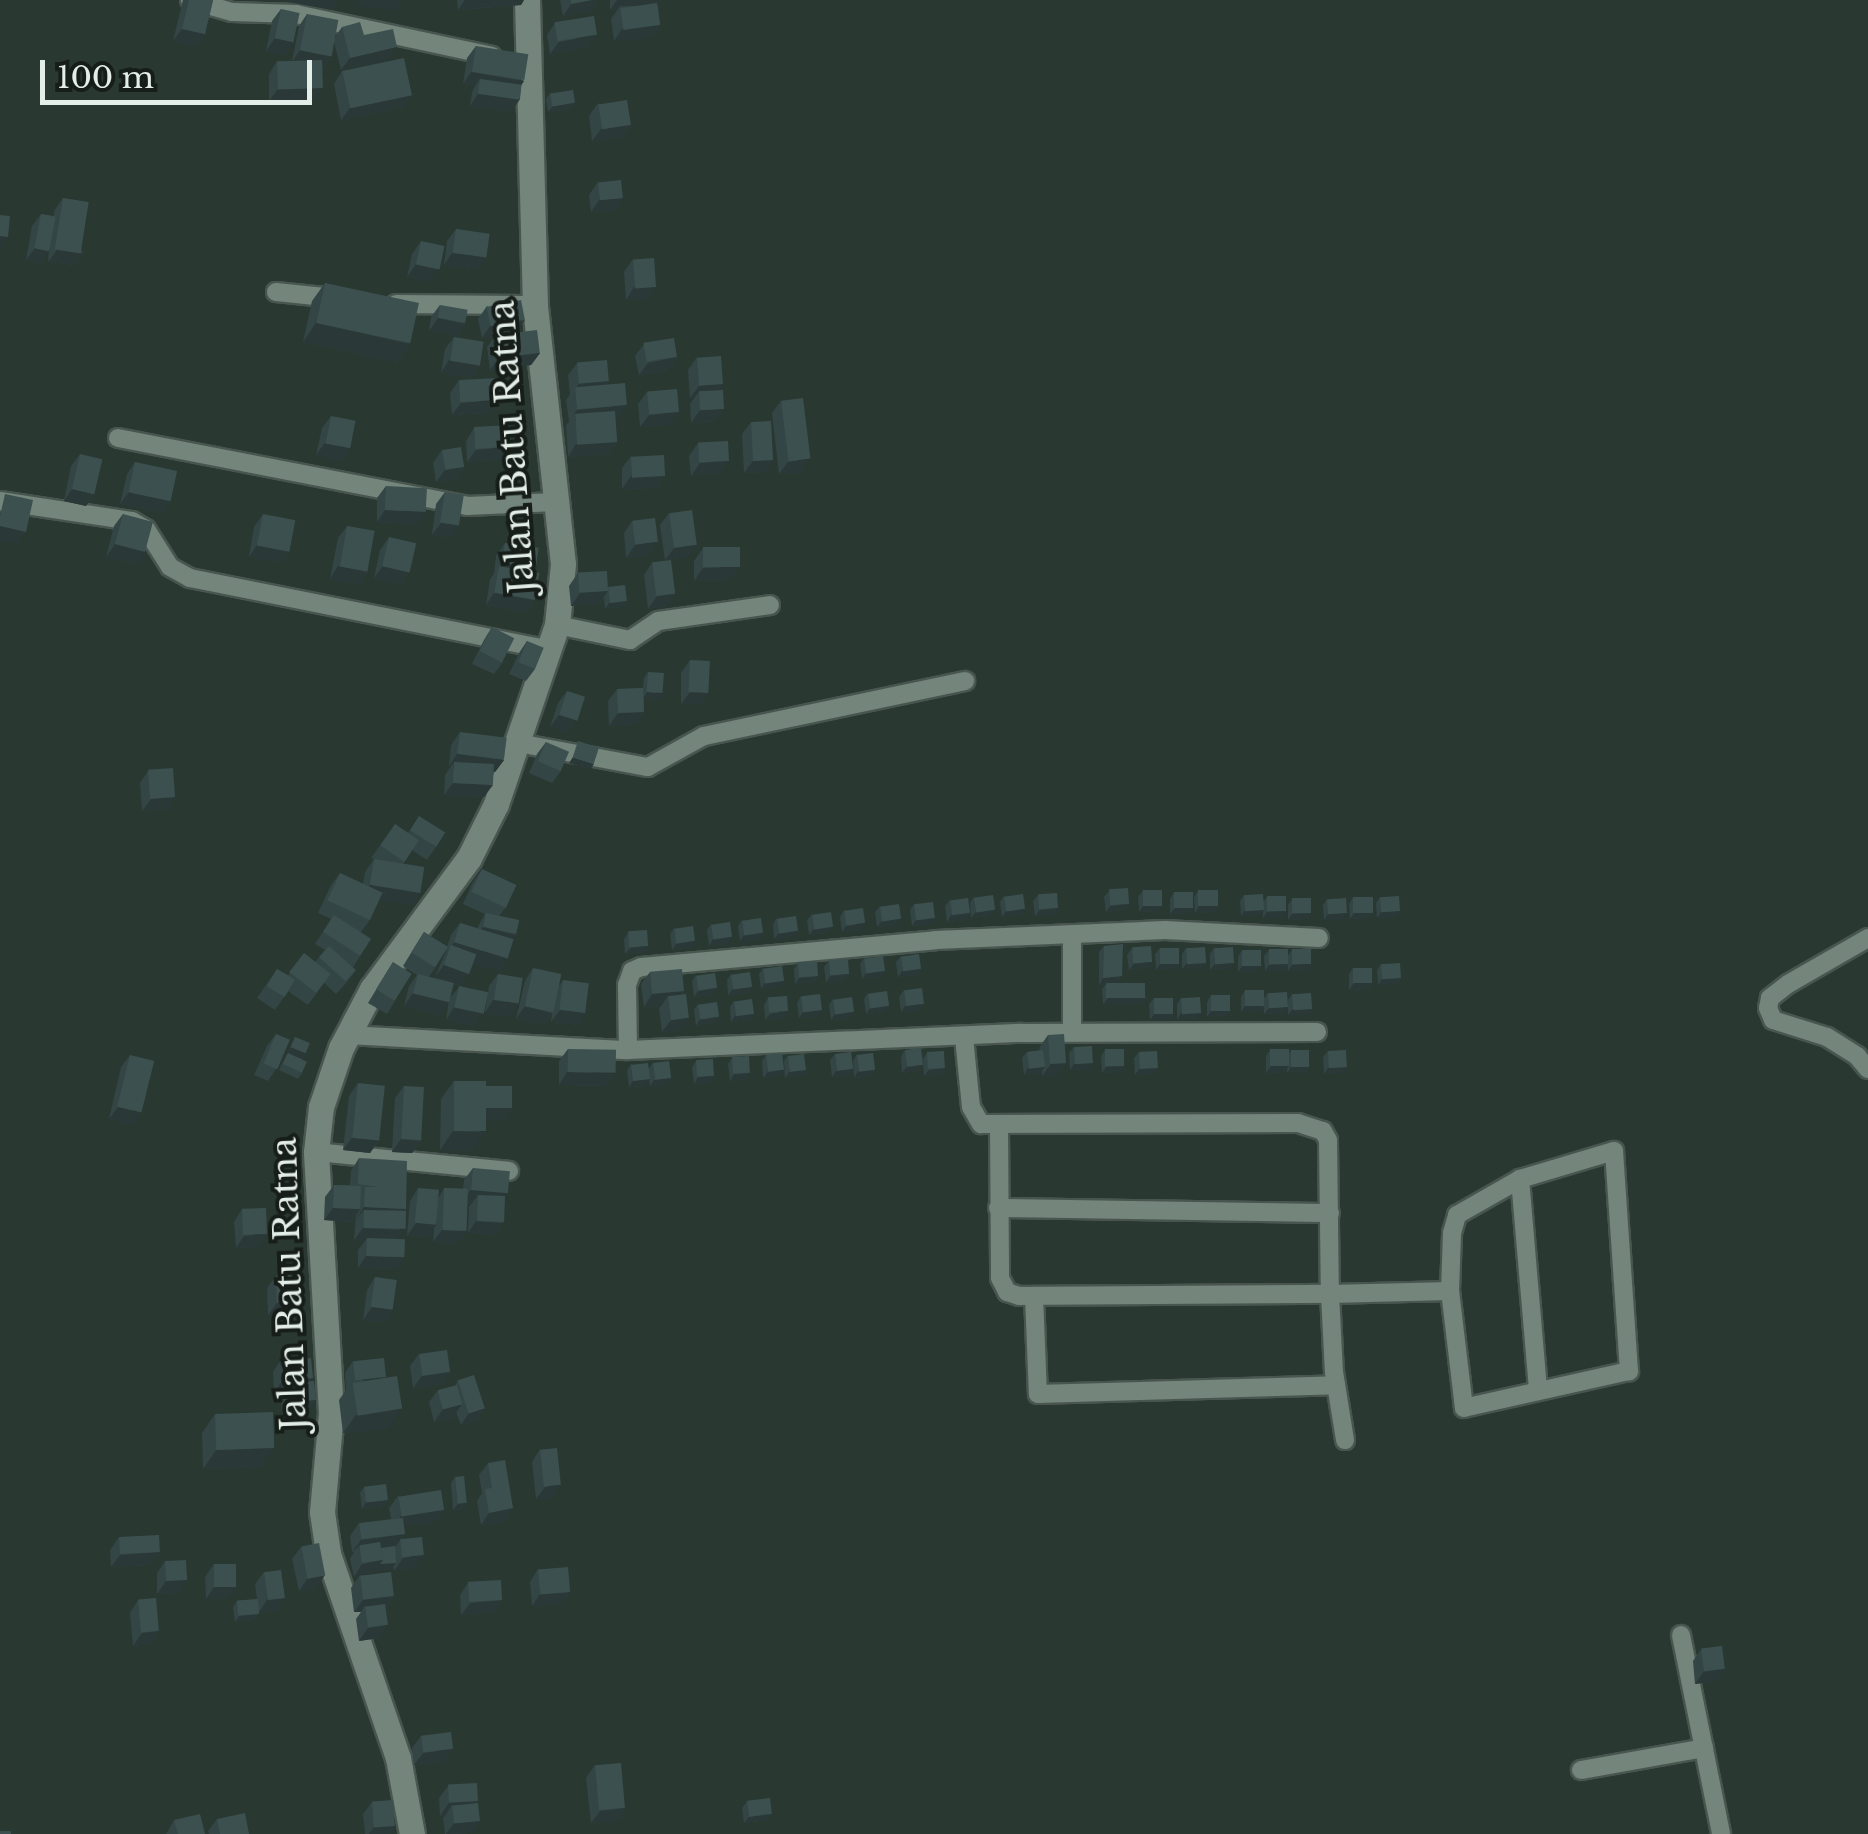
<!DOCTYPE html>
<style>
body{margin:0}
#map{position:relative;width:1868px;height:1834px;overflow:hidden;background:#293831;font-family:"Libre Baskerville",serif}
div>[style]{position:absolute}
.roads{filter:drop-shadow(2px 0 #48564f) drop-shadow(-2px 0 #48564f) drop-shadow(0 2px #48564f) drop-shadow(0 -2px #48564f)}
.street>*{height:18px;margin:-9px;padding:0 9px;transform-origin:9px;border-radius:9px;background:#74857c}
.secondary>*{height:25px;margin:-12.5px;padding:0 12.5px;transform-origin:12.5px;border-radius:12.5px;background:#74857c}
.wall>*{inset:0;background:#344545}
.shaded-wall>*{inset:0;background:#2b3838}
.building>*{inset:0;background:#3d5050;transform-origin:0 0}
span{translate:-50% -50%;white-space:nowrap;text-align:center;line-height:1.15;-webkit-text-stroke:8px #171e1a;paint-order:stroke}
.street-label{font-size:35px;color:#e4eee9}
.scale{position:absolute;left:40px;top:60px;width:272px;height:45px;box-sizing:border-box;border:5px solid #e4eee9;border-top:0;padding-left:12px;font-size:30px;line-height:35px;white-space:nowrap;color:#e4eee9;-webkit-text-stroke:8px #171e1a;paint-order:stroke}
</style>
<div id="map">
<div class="roads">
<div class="street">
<i style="left:190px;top:0;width:44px;rotate:15.9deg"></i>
<i style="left:232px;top:12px;width:64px;rotate:1.8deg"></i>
<i style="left:296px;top:14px;width:200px;rotate:12.1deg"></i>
<i style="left:276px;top:292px;width:59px;rotate:5.8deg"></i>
<i style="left:396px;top:304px;width:129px;rotate:0.4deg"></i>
<i style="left:118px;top:438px;width:356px;rotate:11deg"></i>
<i style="left:467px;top:506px;width:89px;rotate:-2.6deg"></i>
<i style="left:0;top:501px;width:134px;rotate:8.6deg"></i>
<i style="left:132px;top:521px;width:16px;rotate:30deg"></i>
<i style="left:146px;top:529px;width:45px;rotate:57.7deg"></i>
<i style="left:170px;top:567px;width:23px;rotate:29deg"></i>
<i style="left:190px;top:578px;width:363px;rotate:11.3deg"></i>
<i style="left:557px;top:625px;width:75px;rotate:11.6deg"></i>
<i style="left:630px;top:640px;width:34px;rotate:-34deg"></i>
<i style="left:658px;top:621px;width:113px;rotate:-8.1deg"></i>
<i style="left:518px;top:743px;width:132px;rotate:10.5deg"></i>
<i style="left:648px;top:767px;width:64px;rotate:-29deg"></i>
<i style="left:704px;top:736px;width:267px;rotate:-11.9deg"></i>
<i style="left:1868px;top:938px;width:92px;rotate:150.1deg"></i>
<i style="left:1788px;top:984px;width:23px;rotate:142deg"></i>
<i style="left:1770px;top:998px;width:10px;rotate:101deg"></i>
<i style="left:1768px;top:1008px;width:13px;rotate:67deg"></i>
<i style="left:1773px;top:1020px;width:57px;rotate:17.5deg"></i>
<i style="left:1827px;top:1037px;width:36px;rotate:32deg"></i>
<i style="left:1857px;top:1056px;width:17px;rotate:50deg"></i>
<i style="left:1072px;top:1032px;width:97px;rotate:-90deg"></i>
<i style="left:348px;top:1035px;width:280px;rotate:3.1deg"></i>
<i style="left:628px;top:1050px;width:394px;rotate:-2.5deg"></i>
<i style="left:1022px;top:1033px;width:295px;rotate:-0.2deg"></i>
<i style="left:964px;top:1037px;width:70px;rotate:84.3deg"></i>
<i style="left:971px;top:1107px;width:20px;rotate:60deg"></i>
<i style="left:981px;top:1124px;width:317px;rotate:-0.2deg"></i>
<i style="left:1298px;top:1123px;width:26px;rotate:18deg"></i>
<i style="left:1323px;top:1131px;width:10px;rotate:61deg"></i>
<i style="left:1328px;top:1140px;width:154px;rotate:89.3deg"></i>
<i style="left:1330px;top:1294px;width:120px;rotate:-1.4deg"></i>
<i style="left:1450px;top:1291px;width:58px;rotate:-88deg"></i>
<i style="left:1452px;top:1233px;width:19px;rotate:-74deg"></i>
<i style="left:1457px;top:1215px;width:73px;rotate:-29.7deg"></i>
<i style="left:1520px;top:1179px;width:98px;rotate:-16.6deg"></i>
<i style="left:1614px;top:1151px;width:221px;rotate:86.1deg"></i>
<i style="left:1629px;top:1371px;width:169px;rotate:167.4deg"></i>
<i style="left:1464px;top:1408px;width:118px;rotate:-96.8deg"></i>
<i style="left:628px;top:1050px;width:65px;rotate:-90.9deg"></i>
<i style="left:627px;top:985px;width:15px;rotate:-70deg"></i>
<i style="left:632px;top:971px;width:10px;rotate:-24deg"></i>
<i style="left:641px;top:967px;width:296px;rotate:-5.2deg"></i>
<i style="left:936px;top:940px;width:229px;rotate:-2.5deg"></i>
<i style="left:1165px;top:930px;width:154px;rotate:3deg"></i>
<i style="left:999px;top:1126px;width:152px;rotate:89.6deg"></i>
<i style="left:1000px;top:1278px;width:16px;rotate:63deg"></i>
<i style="left:1007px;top:1292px;width:13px;rotate:18deg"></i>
<i style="left:1019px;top:1296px;width:311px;rotate:-0.4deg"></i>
<i style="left:1330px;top:1294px;width:78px;rotate:87.1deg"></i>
<i style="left:1334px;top:1372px;width:69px;rotate:80.8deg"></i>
<i style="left:316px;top:1152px;width:194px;rotate:5.6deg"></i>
<i style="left:1520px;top:1179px;width:212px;rotate:85.1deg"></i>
<i style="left:998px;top:1208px;width:332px;rotate:0.9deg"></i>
<i style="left:1034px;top:1296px;width:98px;rotate:87.7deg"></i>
<i style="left:1038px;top:1394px;width:298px;rotate:-1.7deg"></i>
<i style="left:1681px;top:1635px;width:203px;rotate:78.6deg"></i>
<i style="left:1581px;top:1770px;width:125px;rotate:-10.1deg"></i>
</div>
<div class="secondary">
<i style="left:412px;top:1834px;width:77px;rotate:-100.4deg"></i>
<i style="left:398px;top:1758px;width:217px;rotate:-108.9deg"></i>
<i style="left:328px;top:1553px;width:41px;rotate:-98.3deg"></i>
<i style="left:322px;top:1512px;width:99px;rotate:-84.8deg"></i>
<i style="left:331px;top:1413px;width:261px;rotate:-93.3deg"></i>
<i style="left:316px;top:1152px;width:45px;rotate:-83.7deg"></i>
<i style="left:321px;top:1107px;width:62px;rotate:-71.3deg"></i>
<i style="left:341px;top:1048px;width:67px;rotate:-62.3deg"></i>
<i style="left:372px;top:989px;width:163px;rotate:-53.5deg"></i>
<i style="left:469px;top:858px;width:60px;rotate:-63.4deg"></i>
<i style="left:496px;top:804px;width:189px;rotate:-71.2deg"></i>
<i style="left:557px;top:625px;width:61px;rotate:-84.4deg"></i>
<i style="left:563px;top:564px;width:260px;rotate:-96.2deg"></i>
<i style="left:535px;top:306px;width:306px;rotate:-91.5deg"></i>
</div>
</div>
<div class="wall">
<i style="clip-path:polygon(183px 0,213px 0,205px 34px,196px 47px,173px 41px)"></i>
<i style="clip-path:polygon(457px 0,524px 0,521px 5px,458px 10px)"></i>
<i style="clip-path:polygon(560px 0,599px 0,591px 11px,563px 16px)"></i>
<i style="clip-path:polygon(610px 0,662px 0,658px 6px,660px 25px,651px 37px,614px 41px,611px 19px,618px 9px,610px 10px)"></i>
<i style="clip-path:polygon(281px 9px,294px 42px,285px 55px,266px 51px,272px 21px)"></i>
<i style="clip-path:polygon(307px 14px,335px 37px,342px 27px,364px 35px,388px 60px,341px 70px,334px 42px,332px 56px,323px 68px,314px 100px,269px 101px,269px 74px,277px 61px,292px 61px,299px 26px)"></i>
<i style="clip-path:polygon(555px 23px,588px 47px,550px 54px,547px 35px)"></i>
<i style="clip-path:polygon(476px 46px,524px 81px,521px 85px,520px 99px,511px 112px,470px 106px,472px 92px,475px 86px,463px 84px,467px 58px)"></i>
<i style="clip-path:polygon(342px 71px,412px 95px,403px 107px,341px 120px,334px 84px)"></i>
<i style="clip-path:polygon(550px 93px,571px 109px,548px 112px,546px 99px)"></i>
<i style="clip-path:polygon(598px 103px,631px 125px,622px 137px,592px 141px,589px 116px)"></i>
<i style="clip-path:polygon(598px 182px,623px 198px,614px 210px,591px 212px,589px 195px)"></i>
<i style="clip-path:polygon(63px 198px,83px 253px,74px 265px,48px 262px,49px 251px,41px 263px,26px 260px,32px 226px,41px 214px,54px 216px,54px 211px)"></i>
<i style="clip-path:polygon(456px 229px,478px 270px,444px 265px,447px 241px)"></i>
<i style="clip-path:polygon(421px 241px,430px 282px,407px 277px,412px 254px)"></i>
<i style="clip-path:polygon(633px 259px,647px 299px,626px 300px,624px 272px)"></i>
<i style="clip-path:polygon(325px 283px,410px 344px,397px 362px,303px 342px,312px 301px)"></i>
<i style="clip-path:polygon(440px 305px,465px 324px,457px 336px,429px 331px,431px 317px)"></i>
<i style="clip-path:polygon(487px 306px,540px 353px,531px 365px,490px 370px,487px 347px,495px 336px,482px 338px,478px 319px)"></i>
<i style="clip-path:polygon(454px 337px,480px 366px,471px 378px,441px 373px,445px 349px)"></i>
<i style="clip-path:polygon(644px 344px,677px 357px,669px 370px,639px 375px,635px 356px)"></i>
<i style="clip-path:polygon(697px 357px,723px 384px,718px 391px,715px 421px,691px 423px,690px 404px,694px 398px,690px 398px,688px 370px)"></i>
<i style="clip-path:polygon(577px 363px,609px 381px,606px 384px,618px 418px,615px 418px,617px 442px,608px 454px,568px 457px,566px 425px,569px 422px,566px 400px,570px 394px,568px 375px)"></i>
<i style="clip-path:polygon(459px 380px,490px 413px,452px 415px,450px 393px)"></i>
<i style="clip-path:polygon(647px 392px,670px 425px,640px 427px,638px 404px)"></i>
<i style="clip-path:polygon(781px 401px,801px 472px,779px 474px,772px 413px)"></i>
<i style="clip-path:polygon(331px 416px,342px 461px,316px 455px,322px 428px)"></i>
<i style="clip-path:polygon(751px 422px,773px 460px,764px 472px,744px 473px,742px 434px)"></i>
<i style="clip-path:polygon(474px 428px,503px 459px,467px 462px,466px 441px)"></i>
<i style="clip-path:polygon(698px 443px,720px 473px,691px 476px,689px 456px)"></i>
<i style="clip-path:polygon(442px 450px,464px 467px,456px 479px,436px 482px,433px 463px)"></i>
<i style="clip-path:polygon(80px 454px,94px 494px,86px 506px,64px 501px,71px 466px)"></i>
<i style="clip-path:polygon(631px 456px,665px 476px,656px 488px,622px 489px,622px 468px)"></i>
<i style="clip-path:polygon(135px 462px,162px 513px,120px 504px,127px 474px)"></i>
<i style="clip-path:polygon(386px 486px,417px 524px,377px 522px,377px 498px)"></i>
<i style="clip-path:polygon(445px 492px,451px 538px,432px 535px,436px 504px)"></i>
<i style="clip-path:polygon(669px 513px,688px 557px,665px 560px,660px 525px)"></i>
<i style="clip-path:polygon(123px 514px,137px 564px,106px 557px,114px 526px)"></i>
<i style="clip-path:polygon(263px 514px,289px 551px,281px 563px,249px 557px,254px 527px)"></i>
<i style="clip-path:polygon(632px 521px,649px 555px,626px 558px,624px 533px)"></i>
<i style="clip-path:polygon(347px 526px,367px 572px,359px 585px,330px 579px,338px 538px)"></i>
<i style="clip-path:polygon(389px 537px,409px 572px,401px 584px,374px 578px,380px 550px)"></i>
<i style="clip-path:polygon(505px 543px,536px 568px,533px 572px,534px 600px,526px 612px,486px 605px,490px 579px,494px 574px,496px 556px)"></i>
<i style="clip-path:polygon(703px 548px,731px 580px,694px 581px,694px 561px)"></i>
<i style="clip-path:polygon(652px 563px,667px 606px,648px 609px,644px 575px)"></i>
<i style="clip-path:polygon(578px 573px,608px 587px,622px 607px,605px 609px,604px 598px,600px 603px,571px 606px,569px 586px)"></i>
<i style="clip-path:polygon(492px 627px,503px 662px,494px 674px,472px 664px,484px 640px)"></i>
<i style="clip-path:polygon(527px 641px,535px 669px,526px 681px,509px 674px,519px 653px)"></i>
<i style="clip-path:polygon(690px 660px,701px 704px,681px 704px,681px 673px)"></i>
<i style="clip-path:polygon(648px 672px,659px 700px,644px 699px,644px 712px,636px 724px,609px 726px,608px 701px,617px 689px,643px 688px,644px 678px)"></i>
<i style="clip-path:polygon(567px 691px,567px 733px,550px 727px,558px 703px)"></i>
<i style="clip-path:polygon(460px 732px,504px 760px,495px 772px,493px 772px,484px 797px,444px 795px,445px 775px,451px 766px,449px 766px,451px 745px)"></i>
<i style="clip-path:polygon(546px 742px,561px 771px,552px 783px,529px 773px,537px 754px)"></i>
<i style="clip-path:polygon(148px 771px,175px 797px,167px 809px,142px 811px,140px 783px)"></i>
<i style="clip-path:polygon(419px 816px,436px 847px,427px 860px,412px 850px,403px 864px,420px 893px,411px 905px,379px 900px,369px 921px,361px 932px,371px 939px,353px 967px,356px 970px,347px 982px,336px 994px,324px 983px,308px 1005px,288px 991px,275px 1010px,257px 998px,277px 969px,288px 975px,304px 953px,315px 962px,325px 950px,315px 944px,331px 919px,318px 913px,331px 885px,340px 873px,363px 884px,365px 872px,374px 859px,371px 858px,395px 824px,408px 833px)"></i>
<i style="clip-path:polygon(evenodd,482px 869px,506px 907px,499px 916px,516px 935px,513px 938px,508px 958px,499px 971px,472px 963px,468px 974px,460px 986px,474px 1026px,446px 1020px,449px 1000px,440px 1015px,404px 1006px,409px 986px,417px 975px,403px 966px,424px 932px,447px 947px,451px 935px,460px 923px,477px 928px,485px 914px,463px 904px,473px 882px,482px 869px,447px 949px,435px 977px,445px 981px,429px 977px,447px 949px,482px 869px,453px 984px,460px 986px,450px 998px,453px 984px)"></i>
<i style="clip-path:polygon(1143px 890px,1158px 911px,1139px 912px,1138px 897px)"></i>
<i style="clip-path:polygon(1109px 891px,1125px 910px,1106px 912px,1104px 897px)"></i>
<i style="clip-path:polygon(1198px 891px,1218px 906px,1214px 912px,1195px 913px,1194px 897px)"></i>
<i style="clip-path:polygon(1174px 892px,1194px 907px,1189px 913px,1170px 914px,1170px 899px)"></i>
<i style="clip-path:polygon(1038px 895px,1054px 914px,1035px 916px,1033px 901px)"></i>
<i style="clip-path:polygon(1244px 895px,1264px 901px,1267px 897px,1286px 911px,1282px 918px,1263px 918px,1263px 911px,1259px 916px,1241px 916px,1240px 901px)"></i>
<i style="clip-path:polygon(1004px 896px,1021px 915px,1002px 917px,1000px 902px)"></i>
<i style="clip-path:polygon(974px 897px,990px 916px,971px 918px,970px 903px)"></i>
<i style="clip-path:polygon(1353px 897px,1373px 912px,1369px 918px,1350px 919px,1349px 904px)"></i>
<i style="clip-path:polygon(1380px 897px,1400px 911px,1395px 918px,1377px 918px,1376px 903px)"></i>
<i style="clip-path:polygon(1292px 899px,1311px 913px,1307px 919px,1288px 920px,1288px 905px)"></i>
<i style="clip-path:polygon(1327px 899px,1343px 920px,1324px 920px,1323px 905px)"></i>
<i style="clip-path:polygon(950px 900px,970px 913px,966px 920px,947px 922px,945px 906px)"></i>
<i style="clip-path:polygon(914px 904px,931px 924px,912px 926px,910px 910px)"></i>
<i style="clip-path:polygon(880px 906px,896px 925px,877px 927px,875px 912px)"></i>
<i style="clip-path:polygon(844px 910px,861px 930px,842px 932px,840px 917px)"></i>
<i style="clip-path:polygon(812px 914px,828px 933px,809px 935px,807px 920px)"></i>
<i style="clip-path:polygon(777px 918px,793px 937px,774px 939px,773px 924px)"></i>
<i style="clip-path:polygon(742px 920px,759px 939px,740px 941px,738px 926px)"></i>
<i style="clip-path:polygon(711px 924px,728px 944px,709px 946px,707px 930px)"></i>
<i style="clip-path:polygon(674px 928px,691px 947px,672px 950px,670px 934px)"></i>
<i style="clip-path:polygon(628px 933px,644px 952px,625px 954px,624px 939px)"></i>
<i style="clip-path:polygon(1104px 946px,1122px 976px,1117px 983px,1147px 998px,1142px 1004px,1103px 1004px,1102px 989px,1106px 984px,1099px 985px,1099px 952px)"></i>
<i style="clip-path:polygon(1132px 948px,1148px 968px,1129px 970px,1127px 955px)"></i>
<i style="clip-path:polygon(1160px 948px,1175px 969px,1156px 970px,1155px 954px)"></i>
<i style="clip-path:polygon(1186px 948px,1206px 963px,1201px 969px,1182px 969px,1182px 954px)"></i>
<i style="clip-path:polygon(1214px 948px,1229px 969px,1210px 970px,1210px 954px)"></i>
<i style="clip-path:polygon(1242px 950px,1262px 965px,1257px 972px,1238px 972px,1238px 957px)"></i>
<i style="clip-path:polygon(1269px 950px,1288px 955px,1292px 950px,1307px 971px,1288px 971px,1288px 965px,1284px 971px,1265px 971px,1264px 956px)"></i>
<i style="clip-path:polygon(901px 956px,921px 969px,917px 975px,898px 977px,896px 962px)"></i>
<i style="clip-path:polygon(864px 958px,885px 971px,880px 977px,862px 979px,860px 964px)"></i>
<i style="clip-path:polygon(829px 961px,845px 980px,826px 983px,824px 967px)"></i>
<i style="clip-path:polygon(393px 962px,395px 1001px,387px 1014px,368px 1003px)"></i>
<i style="clip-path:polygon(798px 963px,818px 976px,814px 982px,795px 984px,794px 969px)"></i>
<i style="clip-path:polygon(1381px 964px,1401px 978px,1396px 985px,1378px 985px,1377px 970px)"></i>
<i style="clip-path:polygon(533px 968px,558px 987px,563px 980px,578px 1025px,551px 1022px,552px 1013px,544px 1025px,516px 1019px,525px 981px)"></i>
<i style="clip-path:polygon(763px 968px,780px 987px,761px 989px,759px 974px)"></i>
<i style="clip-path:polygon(1353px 968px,1372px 983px,1368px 989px,1349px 990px,1349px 974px)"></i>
<i style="clip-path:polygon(650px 972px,684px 991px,682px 995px,681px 1030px,662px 1032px,659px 1008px,662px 1005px,644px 1007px,641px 984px)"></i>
<i style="clip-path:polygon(498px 974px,510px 1017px,485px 1013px,489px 986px)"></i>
<i style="clip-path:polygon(731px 974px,752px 987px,747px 993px,728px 995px,727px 980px)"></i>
<i style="clip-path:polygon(696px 975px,712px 995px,694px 997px,692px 981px)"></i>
<i style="clip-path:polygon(904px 990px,920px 1010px,901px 1012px,899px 997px)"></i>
<i style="clip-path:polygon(1245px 990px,1264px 998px,1268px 993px,1288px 1007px,1283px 1014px,1264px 1014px,1264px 1006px,1260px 1011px,1241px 1012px,1241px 997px)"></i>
<i style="clip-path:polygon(868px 993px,885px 1012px,866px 1014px,864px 999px)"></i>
<i style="clip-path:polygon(1292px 994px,1308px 1015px,1288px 1015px,1288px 1000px)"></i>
<i style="clip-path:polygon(1211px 995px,1231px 1010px,1226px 1016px,1207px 1017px,1207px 1002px)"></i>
<i style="clip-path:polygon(801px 996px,818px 1016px,799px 1018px,797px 1003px)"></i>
<i style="clip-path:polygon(768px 998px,784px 1018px,765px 1020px,764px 1005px)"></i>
<i style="clip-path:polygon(1154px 998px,1173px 1013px,1169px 1020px,1150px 1020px,1149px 1004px)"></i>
<i style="clip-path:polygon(1181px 998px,1201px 1013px,1196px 1019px,1177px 1019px,1177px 1004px)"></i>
<i style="clip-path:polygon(833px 999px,849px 1018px,831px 1020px,829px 1005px)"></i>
<i style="clip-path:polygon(734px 1001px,754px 1014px,750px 1020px,731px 1022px,730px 1007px)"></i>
<i style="clip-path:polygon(698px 1004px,715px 1023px,696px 1026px,694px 1010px)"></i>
<i style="clip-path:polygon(276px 1034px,276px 1069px,268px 1081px,254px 1075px,267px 1046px)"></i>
<i style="clip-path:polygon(1048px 1035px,1066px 1063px,1058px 1075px,1042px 1076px,1042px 1071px,1040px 1073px,1024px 1075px,1022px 1058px,1027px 1052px,1040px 1050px,1039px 1048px)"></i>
<i style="clip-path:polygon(295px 1037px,306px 1053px,302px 1059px,302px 1073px,298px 1079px,279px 1070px)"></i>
<i style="clip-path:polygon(1074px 1047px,1093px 1063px,1088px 1069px,1070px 1070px,1069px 1053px)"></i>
<i style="clip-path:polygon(568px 1049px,607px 1086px,559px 1085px,559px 1061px)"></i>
<i style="clip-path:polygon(905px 1050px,919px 1071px,902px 1073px,901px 1056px)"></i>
<i style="clip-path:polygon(1105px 1050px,1124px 1066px,1120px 1072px,1102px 1073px,1101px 1056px)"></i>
<i style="clip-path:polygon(1270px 1050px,1289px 1053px,1291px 1050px,1310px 1066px,1306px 1073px,1287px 1073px,1287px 1069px,1285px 1072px,1266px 1073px,1266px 1056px)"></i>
<i style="clip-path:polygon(1328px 1051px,1347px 1067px,1342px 1073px,1324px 1074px,1323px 1057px)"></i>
<i style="clip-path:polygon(1139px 1052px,1158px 1068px,1153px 1074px,1135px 1075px,1134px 1058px)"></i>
<i style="clip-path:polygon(927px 1053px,945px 1068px,941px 1074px,924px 1076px,923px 1059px)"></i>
<i style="clip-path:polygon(835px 1054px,853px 1069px,848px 1075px,832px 1077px,830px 1060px)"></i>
<i style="clip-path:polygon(857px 1054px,875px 1070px,871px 1076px,854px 1078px,853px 1061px)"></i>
<i style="clip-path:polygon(130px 1055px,132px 1125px,109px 1119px,121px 1067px)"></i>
<i style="clip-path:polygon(766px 1055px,780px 1076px,763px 1078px,762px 1061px)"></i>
<i style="clip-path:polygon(788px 1055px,806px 1070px,802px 1076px,785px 1078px,784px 1061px)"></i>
<i style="clip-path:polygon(732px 1058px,746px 1079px,730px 1081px,728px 1064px)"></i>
<i style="clip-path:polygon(696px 1061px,710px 1082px,694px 1084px,692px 1067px)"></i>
<i style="clip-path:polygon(653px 1063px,671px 1078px,666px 1084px,650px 1086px,649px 1079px,645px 1086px,629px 1087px,627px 1071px,631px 1064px,648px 1069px)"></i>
<i style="clip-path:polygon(454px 1081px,486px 1087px,512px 1108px,503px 1120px,485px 1120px,472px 1151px,440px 1150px,441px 1099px)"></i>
<i style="clip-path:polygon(358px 1083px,379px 1140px,370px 1153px,343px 1150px,349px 1096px)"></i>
<i style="clip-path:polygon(404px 1086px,421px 1141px,412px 1153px,392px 1152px,395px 1098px)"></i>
<i style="clip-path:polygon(359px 1158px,404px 1211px,398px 1239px,396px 1269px,358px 1268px,358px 1250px,365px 1241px,354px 1240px,356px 1216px,352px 1222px,324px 1220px,325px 1197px,334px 1185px,350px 1185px,351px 1171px)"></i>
<i style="clip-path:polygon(473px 1168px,505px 1197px,503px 1223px,494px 1235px,468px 1233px,469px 1207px,472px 1203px,467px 1203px,466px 1231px,457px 1243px,433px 1242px,434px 1228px,428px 1237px,407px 1236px,410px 1201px,418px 1188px,439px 1197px,444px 1188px,463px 1189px,464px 1180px)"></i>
<i style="clip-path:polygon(242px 1209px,259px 1247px,236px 1248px,234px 1222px)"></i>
<i style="clip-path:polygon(276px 1276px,291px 1314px,268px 1315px,267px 1288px)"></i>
<i style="clip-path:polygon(375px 1277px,385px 1322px,363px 1320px,367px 1290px)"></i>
<i style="clip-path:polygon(419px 1354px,450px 1372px,441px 1384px,413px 1388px,410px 1366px)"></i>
<i style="clip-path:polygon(281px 1360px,313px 1378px,310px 1382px,307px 1413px,282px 1415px,281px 1396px,284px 1392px,274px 1393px,273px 1372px)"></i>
<i style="clip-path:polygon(353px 1361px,389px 1428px,343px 1433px,339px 1400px,346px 1390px,345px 1373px)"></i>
<i style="clip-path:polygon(458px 1380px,485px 1408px,476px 1420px,461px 1425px,456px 1412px,453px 1417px,434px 1422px,429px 1402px,438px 1390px,455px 1386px)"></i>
<i style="clip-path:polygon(215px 1414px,261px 1467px,203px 1469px,202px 1433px)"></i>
<i style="clip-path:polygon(540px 1449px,552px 1498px,536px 1499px,532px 1462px)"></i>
<i style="clip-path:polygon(488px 1463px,513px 1508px,505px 1521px,481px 1525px,477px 1501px,482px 1493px,479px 1475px)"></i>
<i style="clip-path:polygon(455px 1477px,462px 1510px,453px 1510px,451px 1483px)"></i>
<i style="clip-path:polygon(364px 1487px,388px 1500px,384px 1506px,362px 1509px,360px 1493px)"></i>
<i style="clip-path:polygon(398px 1496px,444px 1510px,435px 1522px,404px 1526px,405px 1534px,401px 1540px,416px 1567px,394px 1571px,393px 1567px,392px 1569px,376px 1571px,374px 1572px,361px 1575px,394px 1596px,386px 1608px,379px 1638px,359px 1641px,356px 1619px,361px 1612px,354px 1612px,351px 1588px,360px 1575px,354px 1577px,350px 1559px,354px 1552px,352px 1552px,350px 1536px,359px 1523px,391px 1519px,389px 1508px)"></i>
<i style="clip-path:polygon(119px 1537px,160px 1552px,151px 1565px,111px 1567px,110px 1550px)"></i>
<i style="clip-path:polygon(301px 1547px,316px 1588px,299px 1591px,292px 1559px)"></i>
<i style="clip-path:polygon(165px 1561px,178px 1593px,157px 1594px,157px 1573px)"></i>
<i style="clip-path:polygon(214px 1564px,228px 1599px,206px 1599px,205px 1577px)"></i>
<i style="clip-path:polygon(538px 1569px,570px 1592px,561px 1604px,532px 1606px,530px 1582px)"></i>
<i style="clip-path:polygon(264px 1572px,285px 1598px,276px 1610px,259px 1612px,255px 1620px,235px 1622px,233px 1607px,237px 1601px,257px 1599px,255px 1584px)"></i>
<i style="clip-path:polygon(468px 1583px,502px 1600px,493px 1612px,461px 1615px,460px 1595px)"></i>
<i style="clip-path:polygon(138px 1600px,159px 1631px,151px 1644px,133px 1646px,130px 1613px)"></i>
<i style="clip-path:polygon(1701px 1649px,1716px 1681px,1695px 1684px,1693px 1661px)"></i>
<i style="clip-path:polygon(421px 1736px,445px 1762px,414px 1765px,412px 1748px)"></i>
<i style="clip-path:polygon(595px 1765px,625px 1808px,617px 1821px,591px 1823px,586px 1778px)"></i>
<i style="clip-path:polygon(448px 1786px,477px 1803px,480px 1821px,471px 1833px,445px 1834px,443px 1818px,445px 1816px,440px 1816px,439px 1798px)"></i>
<i style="clip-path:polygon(747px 1801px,768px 1820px,744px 1823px,742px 1808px)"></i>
<i style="clip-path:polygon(372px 1802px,395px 1826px,389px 1834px,365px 1834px,363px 1814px)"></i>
<i style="clip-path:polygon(217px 1819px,249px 1834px,209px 1834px,208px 1831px)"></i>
<i style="clip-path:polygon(174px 1820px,205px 1834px,166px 1834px)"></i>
</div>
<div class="shaded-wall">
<i style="clip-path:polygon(289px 0,339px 0,332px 10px,288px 2px)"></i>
<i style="clip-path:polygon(360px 0,403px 0,395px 11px,355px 6px)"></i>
<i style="clip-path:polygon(465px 0,486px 0,480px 8px,458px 10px)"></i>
<i style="clip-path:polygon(486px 0,524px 0,521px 5px,480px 8px)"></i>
<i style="clip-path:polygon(592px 0,599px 0,591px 11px,563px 16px,571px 4px)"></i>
<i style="clip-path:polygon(617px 0,662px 0,658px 6px,620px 6px,618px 9px,610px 10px)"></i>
<i style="clip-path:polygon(660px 25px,651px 37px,614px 41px,622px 29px)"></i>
<i style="clip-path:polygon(182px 29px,205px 34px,196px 47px,173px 41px)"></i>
<i style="clip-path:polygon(597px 35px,588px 47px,550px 54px,559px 42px)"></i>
<i style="clip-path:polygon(275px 38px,294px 42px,285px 55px,266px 51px)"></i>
<i style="clip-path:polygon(397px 47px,388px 60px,341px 70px,350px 58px)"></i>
<i style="clip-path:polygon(300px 50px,332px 56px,323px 68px,292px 62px)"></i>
<i style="clip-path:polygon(471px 72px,524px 81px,516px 93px,480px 79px,475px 86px,463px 84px)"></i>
<i style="clip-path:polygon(323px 88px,314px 100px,269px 101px,278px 89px)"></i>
<i style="clip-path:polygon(478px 94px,520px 99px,511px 112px,470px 106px)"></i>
<i style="clip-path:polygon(412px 95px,403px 107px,341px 120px,350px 108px)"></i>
<i style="clip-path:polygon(575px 103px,571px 109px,548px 112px,553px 106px)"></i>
<i style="clip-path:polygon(631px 125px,622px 137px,592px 141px,601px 129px)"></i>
<i style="clip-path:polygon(623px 198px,614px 210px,591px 212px,599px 200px)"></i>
<i style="clip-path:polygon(0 236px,8px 237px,0 248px)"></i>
<i style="clip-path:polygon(35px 248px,50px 250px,41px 263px,26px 260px)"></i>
<i style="clip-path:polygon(57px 250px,83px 253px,74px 265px,48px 262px)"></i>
<i style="clip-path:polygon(452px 253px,487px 257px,478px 270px,444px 265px)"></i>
<i style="clip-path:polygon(416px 264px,439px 269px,430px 282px,407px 277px)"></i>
<i style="clip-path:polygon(634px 287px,656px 287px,647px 299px,626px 300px)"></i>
<i style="clip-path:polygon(438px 318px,465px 324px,457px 336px,429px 331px)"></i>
<i style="clip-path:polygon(525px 320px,516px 332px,482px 338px,490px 326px)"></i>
<i style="clip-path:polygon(316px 323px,410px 344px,397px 362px,303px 342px)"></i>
<i style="clip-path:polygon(540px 353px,531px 365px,490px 370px,499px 358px)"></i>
<i style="clip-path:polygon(677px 357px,669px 370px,639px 375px,648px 363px)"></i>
<i style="clip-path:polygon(449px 360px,480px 366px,471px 378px,441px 373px)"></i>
<i style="clip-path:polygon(609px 381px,600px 393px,575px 389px,579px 384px)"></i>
<i style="clip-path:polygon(723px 384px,714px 396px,699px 392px,694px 398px,690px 398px,699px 386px)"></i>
<i style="clip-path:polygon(499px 400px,490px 413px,452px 415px,461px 403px)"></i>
<i style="clip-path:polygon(627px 405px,618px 418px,575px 421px,575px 413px,568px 422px,577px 410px)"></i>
<i style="clip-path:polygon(724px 409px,715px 421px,691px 423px,700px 410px)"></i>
<i style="clip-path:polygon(679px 412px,670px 425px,640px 427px,649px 415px)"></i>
<i style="clip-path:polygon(617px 442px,608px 454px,568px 457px,576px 444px)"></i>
<i style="clip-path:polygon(325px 443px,350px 449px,342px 461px,316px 455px)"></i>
<i style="clip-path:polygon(511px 447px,503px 459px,467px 462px,476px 450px)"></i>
<i style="clip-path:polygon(810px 459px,801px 472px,779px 474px,788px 462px)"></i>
<i style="clip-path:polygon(773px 460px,764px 472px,744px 473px,753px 461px)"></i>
<i style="clip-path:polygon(729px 461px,720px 473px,691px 476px,700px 463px)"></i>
<i style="clip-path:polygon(464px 467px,456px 479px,436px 482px,445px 470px)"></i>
<i style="clip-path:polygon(631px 476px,665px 476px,656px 488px,622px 489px)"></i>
<i style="clip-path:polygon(72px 489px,94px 494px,86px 506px,64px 501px)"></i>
<i style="clip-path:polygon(129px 492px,170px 501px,162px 513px,120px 504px)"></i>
<i style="clip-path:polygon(385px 510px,426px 512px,417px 524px,377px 522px)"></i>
<i style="clip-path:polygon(441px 523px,460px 525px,451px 538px,432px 535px)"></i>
<i style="clip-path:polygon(0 526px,26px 532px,17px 544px,0 541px)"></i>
<i style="clip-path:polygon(658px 542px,649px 555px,626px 558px,635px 545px)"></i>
<i style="clip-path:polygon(115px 544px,146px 552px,137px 564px,106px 557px)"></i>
<i style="clip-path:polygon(257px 545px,289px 551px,281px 563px,249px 557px)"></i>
<i style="clip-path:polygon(697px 545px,688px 557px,665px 560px,674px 548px)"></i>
<i style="clip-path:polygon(502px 563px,536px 568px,527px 580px,498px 568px)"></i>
<i style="clip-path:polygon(338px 566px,367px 572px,359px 585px,330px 579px)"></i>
<i style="clip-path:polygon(383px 566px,409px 572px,401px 584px,374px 578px)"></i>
<i style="clip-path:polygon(740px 567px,731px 580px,694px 581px,703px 568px)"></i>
<i style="clip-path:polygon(608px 591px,600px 603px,571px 606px,580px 593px)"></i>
<i style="clip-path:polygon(494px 593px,534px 600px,526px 612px,486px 605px)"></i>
<i style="clip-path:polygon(675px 594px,667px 606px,648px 609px,657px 596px)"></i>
<i style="clip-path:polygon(627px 601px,622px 607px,605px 609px,609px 603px)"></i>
<i style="clip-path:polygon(647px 692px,663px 694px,659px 700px,643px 699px)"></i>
<i style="clip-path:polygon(690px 692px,710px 692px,701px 704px,681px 704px)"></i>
<i style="clip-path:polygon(644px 712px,636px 724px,609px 726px,618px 713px)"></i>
<i style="clip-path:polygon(559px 715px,576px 721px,567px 733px,550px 727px)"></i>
<i style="clip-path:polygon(457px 754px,504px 760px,495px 772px,453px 767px,454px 762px,451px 766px,449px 766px)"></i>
<i style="clip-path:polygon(573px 757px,594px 764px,590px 770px,569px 763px)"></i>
<i style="clip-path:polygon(453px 783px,493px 785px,484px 797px,444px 795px)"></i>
<i style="clip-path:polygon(175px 797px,167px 809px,142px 811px,151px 799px)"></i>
<i style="clip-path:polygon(370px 885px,420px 893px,411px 905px,361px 898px)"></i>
<i style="clip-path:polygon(1129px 904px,1125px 910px,1106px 912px,1110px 906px)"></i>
<i style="clip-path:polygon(1163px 905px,1158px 911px,1139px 912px,1143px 906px)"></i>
<i style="clip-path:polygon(1199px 906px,1218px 906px,1214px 912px,1195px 913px)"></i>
<i style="clip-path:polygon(1194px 907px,1189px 913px,1170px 914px,1175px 908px)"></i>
<i style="clip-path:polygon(1058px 908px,1054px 914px,1035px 916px,1040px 910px)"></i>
<i style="clip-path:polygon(1025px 909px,1021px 915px,1002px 917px,1006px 911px)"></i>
<i style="clip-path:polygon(995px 910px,990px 916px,971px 918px,976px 912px)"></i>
<i style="clip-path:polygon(1245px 910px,1264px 910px,1259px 916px,1241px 916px)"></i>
<i style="clip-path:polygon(1286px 911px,1282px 918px,1263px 918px,1267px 912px)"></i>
<i style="clip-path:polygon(1400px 911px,1395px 918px,1377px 918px,1381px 912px)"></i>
<i style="clip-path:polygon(1373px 912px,1369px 918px,1350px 919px,1354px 913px)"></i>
<i style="clip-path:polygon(970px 913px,966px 920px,947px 922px,951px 915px)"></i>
<i style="clip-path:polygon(1311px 913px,1307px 919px,1288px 920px,1292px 914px)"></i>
<i style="clip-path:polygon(1347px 913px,1343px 920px,1324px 920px,1328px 914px)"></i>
<i style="clip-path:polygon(935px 918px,931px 924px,912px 926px,916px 920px)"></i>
<i style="clip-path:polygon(901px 919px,896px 925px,877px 927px,882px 921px)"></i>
<i style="clip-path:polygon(865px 923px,861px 930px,842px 932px,846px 926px)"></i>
<i style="clip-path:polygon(483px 927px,516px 935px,507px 947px,474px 940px)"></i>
<i style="clip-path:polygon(833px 927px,828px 933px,809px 935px,814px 929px)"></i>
<i style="clip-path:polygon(798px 931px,793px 937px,774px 939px,779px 933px)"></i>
<i style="clip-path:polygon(763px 933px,759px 939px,740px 941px,744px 935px)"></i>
<i style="clip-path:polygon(732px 937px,728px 944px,709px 946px,713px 939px)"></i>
<i style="clip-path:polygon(695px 941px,691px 947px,672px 950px,676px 944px)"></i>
<i style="clip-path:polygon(454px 942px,508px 958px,499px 971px,447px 956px)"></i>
<i style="clip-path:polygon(648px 946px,644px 952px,625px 954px,630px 948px)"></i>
<i style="clip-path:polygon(1152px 962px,1148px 968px,1129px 970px,1134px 964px)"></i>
<i style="clip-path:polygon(1179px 963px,1175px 969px,1156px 970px,1160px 964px)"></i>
<i style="clip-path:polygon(1187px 963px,1206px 963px,1201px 969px,1182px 969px)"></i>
<i style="clip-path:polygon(1234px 963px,1229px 969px,1210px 970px,1215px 964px)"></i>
<i style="clip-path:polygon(1288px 964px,1284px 971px,1265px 971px,1269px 965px)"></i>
<i style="clip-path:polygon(1311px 964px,1307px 971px,1288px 971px,1292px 965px)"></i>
<i style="clip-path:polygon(444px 965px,468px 974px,460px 986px,435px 977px)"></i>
<i style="clip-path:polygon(1262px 965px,1257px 972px,1238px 972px,1242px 966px)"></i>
<i style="clip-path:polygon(921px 969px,917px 975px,898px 977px,902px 971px)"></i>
<i style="clip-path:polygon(885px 971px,880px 977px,862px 979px,866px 973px)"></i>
<i style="clip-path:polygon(849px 974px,845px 980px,826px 983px,830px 976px)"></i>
<i style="clip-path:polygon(818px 976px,814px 982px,795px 984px,799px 978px)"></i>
<i style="clip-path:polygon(1122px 976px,1117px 983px,1099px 985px,1103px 978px)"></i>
<i style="clip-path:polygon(1401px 978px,1396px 985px,1378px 985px,1382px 979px)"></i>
<i style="clip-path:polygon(784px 981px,780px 987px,761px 989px,765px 983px)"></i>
<i style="clip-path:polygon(1354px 983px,1372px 983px,1368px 989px,1349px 990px)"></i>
<i style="clip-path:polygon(752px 987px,747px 993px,728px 995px,733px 989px)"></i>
<i style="clip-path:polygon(717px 988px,712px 995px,694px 997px,698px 991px)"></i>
<i style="clip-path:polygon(684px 991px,676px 1003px,668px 996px,662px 1005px,644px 1007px,652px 994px)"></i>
<i style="clip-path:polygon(413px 993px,449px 1002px,440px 1015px,404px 1006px)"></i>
<i style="clip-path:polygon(1108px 998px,1147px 998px,1142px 1004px,1103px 1004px)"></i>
<i style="clip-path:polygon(493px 1000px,519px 1004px,510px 1017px,485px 1013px)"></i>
<i style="clip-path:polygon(924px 1004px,920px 1010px,901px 1012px,905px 1006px)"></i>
<i style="clip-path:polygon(1264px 1005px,1260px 1011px,1241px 1012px,1245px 1006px)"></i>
<i style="clip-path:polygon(525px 1006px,552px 1013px,544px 1025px,516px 1019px)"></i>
<i style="clip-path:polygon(889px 1006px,885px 1012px,866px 1014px,870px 1008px)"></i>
<i style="clip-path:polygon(454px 1007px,483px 1013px,474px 1026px,446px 1020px)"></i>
<i style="clip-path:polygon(1288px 1007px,1283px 1014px,1264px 1014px,1269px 1008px)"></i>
<i style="clip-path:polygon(1293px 1009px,1312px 1009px,1308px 1015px,1288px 1015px)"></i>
<i style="clip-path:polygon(560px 1010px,586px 1012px,578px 1025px,551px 1022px)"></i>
<i style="clip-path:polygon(822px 1010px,818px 1016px,799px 1018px,803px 1012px)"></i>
<i style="clip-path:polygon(1231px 1010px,1226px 1016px,1207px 1017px,1211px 1011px)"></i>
<i style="clip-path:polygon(788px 1011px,784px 1018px,765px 1020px,770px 1014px)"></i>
<i style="clip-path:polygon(854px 1012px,849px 1018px,831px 1020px,835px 1014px)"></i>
<i style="clip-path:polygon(1173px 1013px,1169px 1020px,1150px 1020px,1154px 1014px)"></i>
<i style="clip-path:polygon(1181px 1013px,1201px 1013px,1196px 1019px,1177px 1019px)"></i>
<i style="clip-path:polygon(754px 1014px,750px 1020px,731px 1022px,735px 1016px)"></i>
<i style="clip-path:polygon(719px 1017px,715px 1023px,696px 1026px,700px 1019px)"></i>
<i style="clip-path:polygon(689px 1018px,681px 1030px,662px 1032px,671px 1020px)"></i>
<i style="clip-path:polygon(291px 1047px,306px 1053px,302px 1059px,286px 1054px)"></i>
<i style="clip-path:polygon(1066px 1063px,1058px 1075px,1042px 1076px,1051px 1064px)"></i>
<i style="clip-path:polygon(1093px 1063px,1088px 1069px,1070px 1070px,1074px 1064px)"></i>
<i style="clip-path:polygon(923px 1065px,919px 1071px,902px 1073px,906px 1067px)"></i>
<i style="clip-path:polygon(1124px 1066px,1120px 1072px,1102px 1073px,1106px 1067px)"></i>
<i style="clip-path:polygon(1271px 1066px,1289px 1066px,1285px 1072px,1266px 1073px)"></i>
<i style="clip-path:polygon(1310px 1066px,1306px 1073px,1287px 1073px,1291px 1067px)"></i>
<i style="clip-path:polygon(1045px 1067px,1040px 1073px,1024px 1075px,1028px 1068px)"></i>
<i style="clip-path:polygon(1347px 1067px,1342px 1073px,1324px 1074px,1328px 1068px)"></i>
<i style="clip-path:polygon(945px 1068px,941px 1074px,924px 1076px,929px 1070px)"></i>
<i style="clip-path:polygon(1158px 1068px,1153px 1074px,1135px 1075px,1139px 1069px)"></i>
<i style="clip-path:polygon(853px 1069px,848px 1075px,832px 1077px,836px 1071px)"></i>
<i style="clip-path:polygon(784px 1070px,780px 1076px,763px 1078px,768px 1072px)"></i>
<i style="clip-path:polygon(806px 1070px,802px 1076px,785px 1078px,789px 1072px)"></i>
<i style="clip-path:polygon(875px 1070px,871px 1076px,854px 1078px,858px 1071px)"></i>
<i style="clip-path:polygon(567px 1072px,615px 1074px,607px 1086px,559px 1085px)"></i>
<i style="clip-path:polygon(750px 1073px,746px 1079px,730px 1081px,734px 1074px)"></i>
<i style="clip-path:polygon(714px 1076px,710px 1082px,694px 1084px,698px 1077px)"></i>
<i style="clip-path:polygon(671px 1078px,666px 1084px,650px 1086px,654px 1080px)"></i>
<i style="clip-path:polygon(650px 1079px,645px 1086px,629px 1087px,633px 1081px)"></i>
<i style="clip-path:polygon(118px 1107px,141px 1113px,132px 1125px,109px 1119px)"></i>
<i style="clip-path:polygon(484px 1108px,512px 1108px,503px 1120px,476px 1120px)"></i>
<i style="clip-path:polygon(453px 1131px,485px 1132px,472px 1151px,440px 1150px)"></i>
<i style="clip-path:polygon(352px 1138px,379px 1140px,370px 1153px,343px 1150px)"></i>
<i style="clip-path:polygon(401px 1139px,421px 1141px,412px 1153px,392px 1152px)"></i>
<i style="clip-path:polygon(471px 1190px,508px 1193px,499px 1205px,478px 1195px,472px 1203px,462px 1202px)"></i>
<i style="clip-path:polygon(364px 1207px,406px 1209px,397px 1221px,364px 1210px,355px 1220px)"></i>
<i style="clip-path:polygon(333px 1208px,360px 1209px,352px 1222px,324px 1220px)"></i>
<i style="clip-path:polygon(476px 1221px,503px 1223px,494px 1235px,468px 1233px)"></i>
<i style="clip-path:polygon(416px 1223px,437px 1224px,428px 1237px,407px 1236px)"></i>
<i style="clip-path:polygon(363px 1228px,405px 1230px,396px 1242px,367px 1238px,365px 1241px,354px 1240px)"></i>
<i style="clip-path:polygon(442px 1230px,466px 1231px,457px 1243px,433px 1242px)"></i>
<i style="clip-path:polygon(267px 1234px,259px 1247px,236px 1248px,244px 1236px)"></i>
<i style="clip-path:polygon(366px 1256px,404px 1257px,396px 1269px,358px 1268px)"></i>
<i style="clip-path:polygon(300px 1302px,291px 1314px,268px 1315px,277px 1303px)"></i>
<i style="clip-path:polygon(372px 1307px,393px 1310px,385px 1322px,363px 1320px)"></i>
<i style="clip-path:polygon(450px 1372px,441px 1384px,413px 1388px,422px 1376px)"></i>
<i style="clip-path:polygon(313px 1378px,304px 1391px,289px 1384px,284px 1392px,274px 1393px,283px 1380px)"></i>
<i style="clip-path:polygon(316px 1400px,307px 1413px,282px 1415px,291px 1403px)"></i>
<i style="clip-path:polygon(462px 1404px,453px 1417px,434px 1422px,443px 1409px)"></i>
<i style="clip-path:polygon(485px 1408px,476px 1420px,461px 1425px,469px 1413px)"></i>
<i style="clip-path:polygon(402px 1409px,389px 1428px,343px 1433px,356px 1415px)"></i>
<i style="clip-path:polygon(274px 1448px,261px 1467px,203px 1469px,216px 1450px)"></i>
<i style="clip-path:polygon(561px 1485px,552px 1498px,536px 1499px,545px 1487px)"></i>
<i style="clip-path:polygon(388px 1500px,384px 1506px,362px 1509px,366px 1502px)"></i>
<i style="clip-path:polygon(467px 1503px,462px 1510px,453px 1510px,458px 1504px)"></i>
<i style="clip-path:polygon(513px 1508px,505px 1521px,481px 1525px,489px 1513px)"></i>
<i style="clip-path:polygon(444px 1510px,435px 1522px,392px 1528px,401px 1516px)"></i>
<i style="clip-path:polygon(405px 1534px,395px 1547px,360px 1551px,359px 1546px,352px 1552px,361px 1540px)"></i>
<i style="clip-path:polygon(160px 1552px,151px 1565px,111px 1567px,120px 1555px)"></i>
<i style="clip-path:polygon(424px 1555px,416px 1567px,394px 1571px,403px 1558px)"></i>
<i style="clip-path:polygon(383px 1560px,396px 1563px,392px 1569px,376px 1571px,374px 1572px,354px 1577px,362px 1564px)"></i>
<i style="clip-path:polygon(325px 1575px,316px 1588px,299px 1591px,307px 1579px)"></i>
<i style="clip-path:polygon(187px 1580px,178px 1593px,157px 1594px,166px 1581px)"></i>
<i style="clip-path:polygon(214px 1587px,237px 1587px,228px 1599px,206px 1599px)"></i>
<i style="clip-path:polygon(570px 1592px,561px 1604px,532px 1606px,540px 1594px)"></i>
<i style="clip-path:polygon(394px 1596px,385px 1609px,365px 1606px,361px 1612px,354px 1612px,363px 1600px)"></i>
<i style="clip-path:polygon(285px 1598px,276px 1610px,259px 1612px,267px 1600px)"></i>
<i style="clip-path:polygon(502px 1600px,493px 1612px,461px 1615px,470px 1603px)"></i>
<i style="clip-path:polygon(259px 1614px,255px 1620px,235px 1622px,239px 1616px)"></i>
<i style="clip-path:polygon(388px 1625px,379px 1638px,359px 1641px,368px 1628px)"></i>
<i style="clip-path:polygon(159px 1631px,151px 1644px,133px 1646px,142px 1633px)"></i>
<i style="clip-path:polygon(1725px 1669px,1716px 1681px,1695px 1684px,1704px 1671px)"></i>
<i style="clip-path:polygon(453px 1749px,445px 1762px,414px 1765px,423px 1753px)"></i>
<i style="clip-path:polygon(478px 1801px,470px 1813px,452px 1805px,445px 1816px,440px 1816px,449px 1803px)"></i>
<i style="clip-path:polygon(625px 1808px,617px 1821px,591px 1823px,600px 1811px)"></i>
<i style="clip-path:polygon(772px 1814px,768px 1820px,744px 1823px,749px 1817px)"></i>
<i style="clip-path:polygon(480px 1821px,471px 1833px,446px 1834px,454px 1823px)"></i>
<i style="clip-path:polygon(395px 1826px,389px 1834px,369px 1834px,374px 1827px)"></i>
</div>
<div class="building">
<i style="clip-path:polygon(189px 0,213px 0,205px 34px,182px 29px)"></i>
<i style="clip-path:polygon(571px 0,592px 0,571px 4px)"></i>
<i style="left:657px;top:3px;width:22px;height:37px;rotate:82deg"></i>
<i style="left:281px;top:9px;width:19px;height:30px;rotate:12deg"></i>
<i style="left:307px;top:14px;width:32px;height:37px;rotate:11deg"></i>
<i style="left:594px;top:16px;width:19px;height:40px;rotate:81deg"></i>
<i style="clip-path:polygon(360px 22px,364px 35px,393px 29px,397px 47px,350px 58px,342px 27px)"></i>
<i style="left:476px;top:46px;width:53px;height:26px;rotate:9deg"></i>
<i style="left:404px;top:58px;width:38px;height:63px;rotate:78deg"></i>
<i style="left:322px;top:60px;width:28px;height:45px;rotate:88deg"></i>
<i style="left:480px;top:79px;width:42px;height:15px;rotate:8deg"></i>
<i style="left:573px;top:90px;width:13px;height:23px;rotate:81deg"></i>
<i style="left:627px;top:100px;width:25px;height:29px;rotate:81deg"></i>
<i style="left:621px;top:180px;width:18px;height:23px;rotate:84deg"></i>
<i style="left:63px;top:198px;width:26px;height:52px;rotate:9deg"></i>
<i style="left:41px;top:214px;width:15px;height:35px;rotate:11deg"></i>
<i style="clip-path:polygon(0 215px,10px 216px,8px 237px,0 236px)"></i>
<i style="left:456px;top:229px;width:34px;height:24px;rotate:8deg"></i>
<i style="left:421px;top:241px;width:24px;height:24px;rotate:12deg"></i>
<i style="left:654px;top:258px;width:29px;height:21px;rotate:86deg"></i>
<i style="left:325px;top:283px;width:96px;height:41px;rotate:12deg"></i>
<i style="left:521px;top:300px;width:20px;height:35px;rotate:79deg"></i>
<i style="left:440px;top:305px;width:28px;height:13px;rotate:10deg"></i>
<i style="left:537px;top:330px;width:23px;height:41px;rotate:83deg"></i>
<i style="left:454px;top:337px;width:30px;height:24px;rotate:9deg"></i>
<i style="left:674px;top:338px;width:19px;height:31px;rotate:81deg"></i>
<i style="left:721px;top:356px;width:28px;height:24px;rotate:86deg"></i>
<i style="left:607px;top:360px;width:21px;height:30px;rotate:85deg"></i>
<i style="left:498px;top:378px;width:22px;height:39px;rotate:87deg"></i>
<i style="left:625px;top:383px;width:22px;height:50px;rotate:85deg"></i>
<i style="left:677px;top:389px;width:23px;height:30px;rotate:85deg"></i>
<i style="left:723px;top:390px;width:19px;height:24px;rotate:87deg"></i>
<i style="left:803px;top:398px;width:61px;height:22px;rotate:83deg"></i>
<i style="left:615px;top:411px;width:31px;height:40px;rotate:86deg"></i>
<i style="left:331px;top:416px;width:25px;height:28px;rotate:11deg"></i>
<i style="left:771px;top:421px;width:39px;height:20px;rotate:87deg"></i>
<i style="left:510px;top:425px;width:22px;height:36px;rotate:87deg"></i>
<i style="left:728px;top:441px;width:20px;height:30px;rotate:87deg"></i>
<i style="left:461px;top:447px;width:20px;height:19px;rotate:81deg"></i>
<i style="left:80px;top:454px;width:23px;height:36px;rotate:13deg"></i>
<i style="left:664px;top:455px;width:21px;height:33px;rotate:87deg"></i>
<i style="left:135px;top:462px;width:43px;height:31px;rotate:12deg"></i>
<i style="left:386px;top:486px;width:41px;height:24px;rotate:3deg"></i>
<i style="left:445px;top:492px;width:19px;height:31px;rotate:9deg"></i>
<i style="clip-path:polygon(5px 494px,33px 500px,26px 532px,0 526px,0 516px)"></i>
<i style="left:692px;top:510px;width:35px;height:23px;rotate:82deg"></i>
<i style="left:123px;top:514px;width:31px;height:31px;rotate:15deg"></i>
<i style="left:263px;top:514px;width:33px;height:32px;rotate:11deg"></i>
<i style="left:655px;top:518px;width:24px;height:23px;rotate:83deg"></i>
<i style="left:347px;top:526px;width:28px;height:41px;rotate:10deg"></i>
<i style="left:389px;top:537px;width:28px;height:30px;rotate:13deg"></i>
<i style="left:505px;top:543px;width:34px;height:20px;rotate:8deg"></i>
<i style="left:740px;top:547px;width:20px;height:37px;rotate:90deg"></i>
<i style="left:671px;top:560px;width:34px;height:19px;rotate:83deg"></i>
<i style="left:499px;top:566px;width:41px;height:27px;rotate:10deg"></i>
<i style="left:607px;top:571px;width:20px;height:29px;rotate:87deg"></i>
<i style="left:625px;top:585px;width:16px;height:17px;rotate:83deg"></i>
<i style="left:492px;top:627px;width:25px;height:27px;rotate:27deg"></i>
<i style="left:527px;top:641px;width:18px;height:23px;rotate:22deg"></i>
<i style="left:690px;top:660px;width:20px;height:32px;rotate:3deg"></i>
<i style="left:648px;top:672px;width:16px;height:20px;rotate:4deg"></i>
<i style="left:643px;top:688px;width:24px;height:26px;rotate:88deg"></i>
<i style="left:567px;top:691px;width:19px;height:25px;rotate:18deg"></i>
<i style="left:460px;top:732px;width:47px;height:22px;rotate:7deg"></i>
<i style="left:578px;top:741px;width:22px;height:17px;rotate:18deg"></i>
<i style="left:546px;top:742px;width:25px;height:21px;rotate:23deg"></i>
<i style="left:454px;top:762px;width:40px;height:21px;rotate:3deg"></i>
<i style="left:173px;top:768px;width:29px;height:25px;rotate:86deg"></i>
<i style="left:419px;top:816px;width:31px;height:17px;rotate:32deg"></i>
<i style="left:395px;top:824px;width:29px;height:26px;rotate:34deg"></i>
<i style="left:374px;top:859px;width:51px;height:26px;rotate:9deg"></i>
<i style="left:482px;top:869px;width:38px;height:25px;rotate:25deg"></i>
<i style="left:340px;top:873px;width:47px;height:30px;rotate:25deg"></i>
<i style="left:1128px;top:888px;width:16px;height:19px;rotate:86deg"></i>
<i style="left:1143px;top:890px;width:19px;height:16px"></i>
<i style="left:1218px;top:890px;width:16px;height:20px;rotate:90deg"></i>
<i style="left:1174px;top:892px;width:19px;height:16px"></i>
<i style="left:1057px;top:893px;width:15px;height:19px;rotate:86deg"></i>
<i style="left:1023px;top:894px;width:15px;height:19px;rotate:82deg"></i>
<i style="left:1263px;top:894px;width:16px;height:19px;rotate:86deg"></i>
<i style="left:993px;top:895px;width:15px;height:19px;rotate:82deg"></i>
<i style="left:1286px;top:896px;width:15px;height:19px;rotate:90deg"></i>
<i style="left:1399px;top:896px;width:15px;height:19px;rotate:86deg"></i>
<i style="left:1353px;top:897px;width:20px;height:16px"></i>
<i style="left:968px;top:898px;width:15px;height:18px;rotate:82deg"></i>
<i style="left:1311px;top:898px;width:15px;height:19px;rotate:90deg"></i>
<i style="left:1346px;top:898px;width:15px;height:19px;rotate:86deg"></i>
<i style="left:933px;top:902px;width:16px;height:19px;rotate:83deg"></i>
<i style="left:899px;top:904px;width:15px;height:19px;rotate:82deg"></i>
<i style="left:863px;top:908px;width:15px;height:19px;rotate:82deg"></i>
<i style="left:831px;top:912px;width:15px;height:19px;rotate:82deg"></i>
<i style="left:486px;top:913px;width:34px;height:14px;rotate:12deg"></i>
<i style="left:334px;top:915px;width:44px;height:20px;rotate:33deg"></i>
<i style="left:796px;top:916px;width:15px;height:19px;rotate:82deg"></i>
<i style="left:761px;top:918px;width:15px;height:19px;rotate:82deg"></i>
<i style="left:730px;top:922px;width:15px;height:19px;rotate:82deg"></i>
<i style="left:460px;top:923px;width:56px;height:20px;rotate:17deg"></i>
<i style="left:693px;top:926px;width:15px;height:19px;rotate:82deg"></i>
<i style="left:647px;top:930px;width:16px;height:19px;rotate:86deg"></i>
<i style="left:424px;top:932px;width:28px;height:24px;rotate:32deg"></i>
<i style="clip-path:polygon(1123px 944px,1122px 976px,1103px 978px,1104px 946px)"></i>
<i style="left:451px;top:945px;width:27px;height:21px;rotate:20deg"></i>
<i style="left:329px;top:946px;width:36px;height:15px;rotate:42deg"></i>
<i style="left:1151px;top:946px;width:16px;height:19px;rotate:86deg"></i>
<i style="left:1205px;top:947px;width:16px;height:19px;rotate:86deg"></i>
<i style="left:1233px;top:947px;width:16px;height:19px;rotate:86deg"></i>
<i style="left:1160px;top:948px;width:19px;height:16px"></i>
<i style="left:1288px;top:949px;width:15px;height:19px;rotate:90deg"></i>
<i style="left:1311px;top:949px;width:15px;height:19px;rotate:90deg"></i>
<i style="left:1242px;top:950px;width:19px;height:16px"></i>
<i style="left:304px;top:953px;width:34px;height:24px;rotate:38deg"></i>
<i style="left:919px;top:954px;width:15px;height:18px;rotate:82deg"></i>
<i style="left:883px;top:956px;width:15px;height:19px;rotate:82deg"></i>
<i style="left:848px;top:959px;width:15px;height:19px;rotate:86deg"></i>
<i style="left:817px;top:961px;width:15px;height:19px;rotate:86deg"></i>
<i style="left:393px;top:962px;width:22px;height:32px;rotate:32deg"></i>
<i style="left:1400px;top:963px;width:15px;height:19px;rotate:86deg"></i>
<i style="left:782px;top:966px;width:15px;height:19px;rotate:82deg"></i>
<i style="left:533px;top:968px;width:29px;height:39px;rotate:12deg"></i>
<i style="left:1353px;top:968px;width:19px;height:15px"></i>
<i style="left:277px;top:969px;width:21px;height:20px;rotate:31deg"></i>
<i style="left:682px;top:969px;width:22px;height:32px;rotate:85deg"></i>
<i style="left:750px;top:972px;width:15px;height:19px;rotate:82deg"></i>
<i style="left:715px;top:973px;width:15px;height:19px;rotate:82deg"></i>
<i style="left:418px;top:974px;width:37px;height:20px;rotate:14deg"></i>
<i style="left:498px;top:974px;width:25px;height:26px;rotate:9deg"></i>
<i style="left:563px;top:980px;width:26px;height:30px;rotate:7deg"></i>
<i style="left:1106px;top:983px;width:39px;height:15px"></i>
<i style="left:459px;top:986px;width:30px;height:22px;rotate:12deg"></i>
<i style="left:922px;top:988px;width:16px;height:18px;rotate:83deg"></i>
<i style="left:1245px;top:990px;width:19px;height:16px"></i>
<i style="left:887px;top:991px;width:15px;height:19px;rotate:82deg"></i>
<i style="left:1287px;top:992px;width:15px;height:19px;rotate:86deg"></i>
<i style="left:1311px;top:993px;width:16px;height:19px;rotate:86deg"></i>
<i style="left:686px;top:994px;width:24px;height:18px;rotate:83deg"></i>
<i style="left:820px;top:994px;width:16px;height:19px;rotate:83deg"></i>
<i style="left:1211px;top:995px;width:19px;height:16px"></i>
<i style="left:787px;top:996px;width:15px;height:19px;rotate:86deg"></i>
<i style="left:852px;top:997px;width:15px;height:19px;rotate:82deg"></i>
<i style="left:1200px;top:997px;width:16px;height:19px;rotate:86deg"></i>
<i style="left:1154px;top:998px;width:19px;height:16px"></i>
<i style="left:752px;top:999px;width:15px;height:18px;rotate:82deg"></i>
<i style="left:717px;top:1002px;width:15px;height:19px;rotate:82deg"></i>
<i style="left:276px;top:1034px;width:15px;height:32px;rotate:23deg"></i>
<i style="left:1064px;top:1034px;width:29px;height:16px;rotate:86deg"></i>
<i style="left:295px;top:1037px;width:16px;height:11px;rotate:22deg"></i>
<i style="left:1092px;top:1046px;width:17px;height:18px;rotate:87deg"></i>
<i style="left:921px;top:1048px;width:17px;height:16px;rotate:83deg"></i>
<i style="left:568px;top:1049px;width:48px;height:23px;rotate:1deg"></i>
<i style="left:1124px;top:1049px;width:17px;height:19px;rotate:90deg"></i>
<i style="left:1289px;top:1049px;width:17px;height:19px;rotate:90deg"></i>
<i style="left:1043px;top:1050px;width:17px;height:16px;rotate:83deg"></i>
<i style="left:1291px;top:1050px;width:18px;height:17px"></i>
<i style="left:1346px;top:1050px;width:17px;height:18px;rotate:87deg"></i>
<i style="left:944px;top:1051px;width:17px;height:17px;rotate:87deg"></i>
<i style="left:1157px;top:1051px;width:17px;height:18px;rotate:87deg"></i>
<i style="left:851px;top:1052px;width:17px;height:16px;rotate:83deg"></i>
<i style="left:288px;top:1053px;width:21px;height:12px;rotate:25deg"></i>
<i style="left:782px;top:1053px;width:17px;height:16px;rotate:83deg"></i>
<i style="left:873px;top:1053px;width:17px;height:16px;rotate:83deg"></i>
<i style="left:804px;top:1054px;width:16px;height:16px;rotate:83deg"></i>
<i style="left:130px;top:1055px;width:25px;height:53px;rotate:14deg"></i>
<i style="left:749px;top:1056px;width:17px;height:17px;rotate:87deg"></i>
<i style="left:713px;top:1059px;width:17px;height:17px;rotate:87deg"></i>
<i style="left:669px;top:1061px;width:17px;height:16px;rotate:83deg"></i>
<i style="left:648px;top:1063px;width:16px;height:17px;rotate:83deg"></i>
<i style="left:454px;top:1081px;width:32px;height:50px"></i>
<i style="left:358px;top:1083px;width:27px;height:55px;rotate:6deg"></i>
<i style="left:404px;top:1086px;width:20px;height:53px;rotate:3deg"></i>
<i style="left:512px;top:1086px;width:22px;height:26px;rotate:90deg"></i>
<i style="clip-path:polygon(359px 1158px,407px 1161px,406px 1209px,364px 1207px,365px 1187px,379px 1187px,358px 1184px)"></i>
<i style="left:473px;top:1168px;width:37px;height:22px;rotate:5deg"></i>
<i style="left:334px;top:1185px;width:27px;height:23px;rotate:2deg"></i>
<i style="left:418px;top:1188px;width:21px;height:35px;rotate:5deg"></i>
<i style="left:444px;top:1188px;width:24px;height:42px;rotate:2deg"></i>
<i style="left:478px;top:1195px;width:27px;height:26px;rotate:2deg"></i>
<i style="left:266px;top:1208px;width:26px;height:24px;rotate:88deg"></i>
<i style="left:364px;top:1210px;width:42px;height:18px;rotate:1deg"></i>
<i style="left:367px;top:1238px;width:38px;height:18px;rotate:2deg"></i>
<i style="left:299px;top:1275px;width:27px;height:23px;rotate:88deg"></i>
<i style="left:375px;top:1277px;width:22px;height:30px;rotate:8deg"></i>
<i style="left:447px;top:1350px;width:22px;height:28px;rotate:82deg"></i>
<i style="left:311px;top:1358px;width:20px;height:30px;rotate:84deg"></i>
<i style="left:384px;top:1358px;width:19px;height:31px;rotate:84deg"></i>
<i style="left:474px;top:1375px;width:35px;height:17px;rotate:72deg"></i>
<i style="left:397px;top:1376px;width:33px;height:45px;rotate:81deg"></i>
<i style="left:314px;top:1381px;width:19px;height:25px;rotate:84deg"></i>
<i style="left:457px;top:1385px;width:20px;height:20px;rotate:75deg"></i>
<i style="left:273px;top:1412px;width:36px;height:58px;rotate:88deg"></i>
<i style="left:557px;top:1448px;width:37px;height:17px;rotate:84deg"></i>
<i style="clip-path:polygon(505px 1460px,513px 1508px,489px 1513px,485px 1489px,492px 1488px,488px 1463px)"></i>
<i style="left:464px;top:1476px;width:27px;height:9px;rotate:84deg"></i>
<i style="left:386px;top:1484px;width:16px;height:22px;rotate:83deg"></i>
<i style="left:441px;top:1490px;width:20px;height:43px;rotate:81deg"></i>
<i style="left:403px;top:1518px;width:16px;height:44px;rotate:83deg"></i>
<i style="left:159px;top:1535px;width:17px;height:40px;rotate:87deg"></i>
<i style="left:422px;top:1537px;width:18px;height:22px;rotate:84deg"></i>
<i style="left:380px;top:1542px;width:18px;height:21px;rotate:81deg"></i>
<i style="left:319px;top:1543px;width:33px;height:18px;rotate:79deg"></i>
<i style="clip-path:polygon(395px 1546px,396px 1563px,380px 1564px,383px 1560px,381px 1548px)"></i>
<i style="left:186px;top:1560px;width:20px;height:21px;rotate:87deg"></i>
<i style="left:214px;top:1564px;width:22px;height:23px"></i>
<i style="left:568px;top:1567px;width:25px;height:30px;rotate:85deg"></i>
<i style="left:281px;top:1570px;width:28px;height:17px;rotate:82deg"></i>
<i style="left:391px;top:1572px;width:24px;height:31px;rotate:83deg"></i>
<i style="left:501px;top:1580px;width:20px;height:33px;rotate:87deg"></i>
<i style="left:156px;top:1598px;width:33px;height:18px;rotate:85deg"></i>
<i style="left:258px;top:1599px;width:15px;height:21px;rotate:86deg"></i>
<i style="left:385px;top:1604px;width:21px;height:20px;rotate:82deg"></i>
<i style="left:1722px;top:1646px;width:23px;height:21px;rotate:83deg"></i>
<i style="left:451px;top:1732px;width:17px;height:30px;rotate:83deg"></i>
<i style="left:621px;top:1763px;width:45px;height:26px;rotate:85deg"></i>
<i style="left:477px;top:1783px;width:18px;height:29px;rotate:87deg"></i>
<i style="left:770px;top:1798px;width:16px;height:23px;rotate:83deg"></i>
<i style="left:393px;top:1800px;width:26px;height:21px;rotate:86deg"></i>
<i style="left:478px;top:1803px;width:18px;height:26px;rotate:84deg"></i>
<i style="clip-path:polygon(245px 1813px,249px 1834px,220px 1834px,217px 1819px)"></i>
<i style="clip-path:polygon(200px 1814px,205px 1834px,178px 1834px,174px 1820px)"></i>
<i style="left:0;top:1831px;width:11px;height:3px"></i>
</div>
<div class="street-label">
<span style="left:512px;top:447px;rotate:-94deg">Jalan Batu Ratna</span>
<span style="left:289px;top:1284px;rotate:-92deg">Jalan Batu Ratna</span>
</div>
<div class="scale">100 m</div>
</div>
